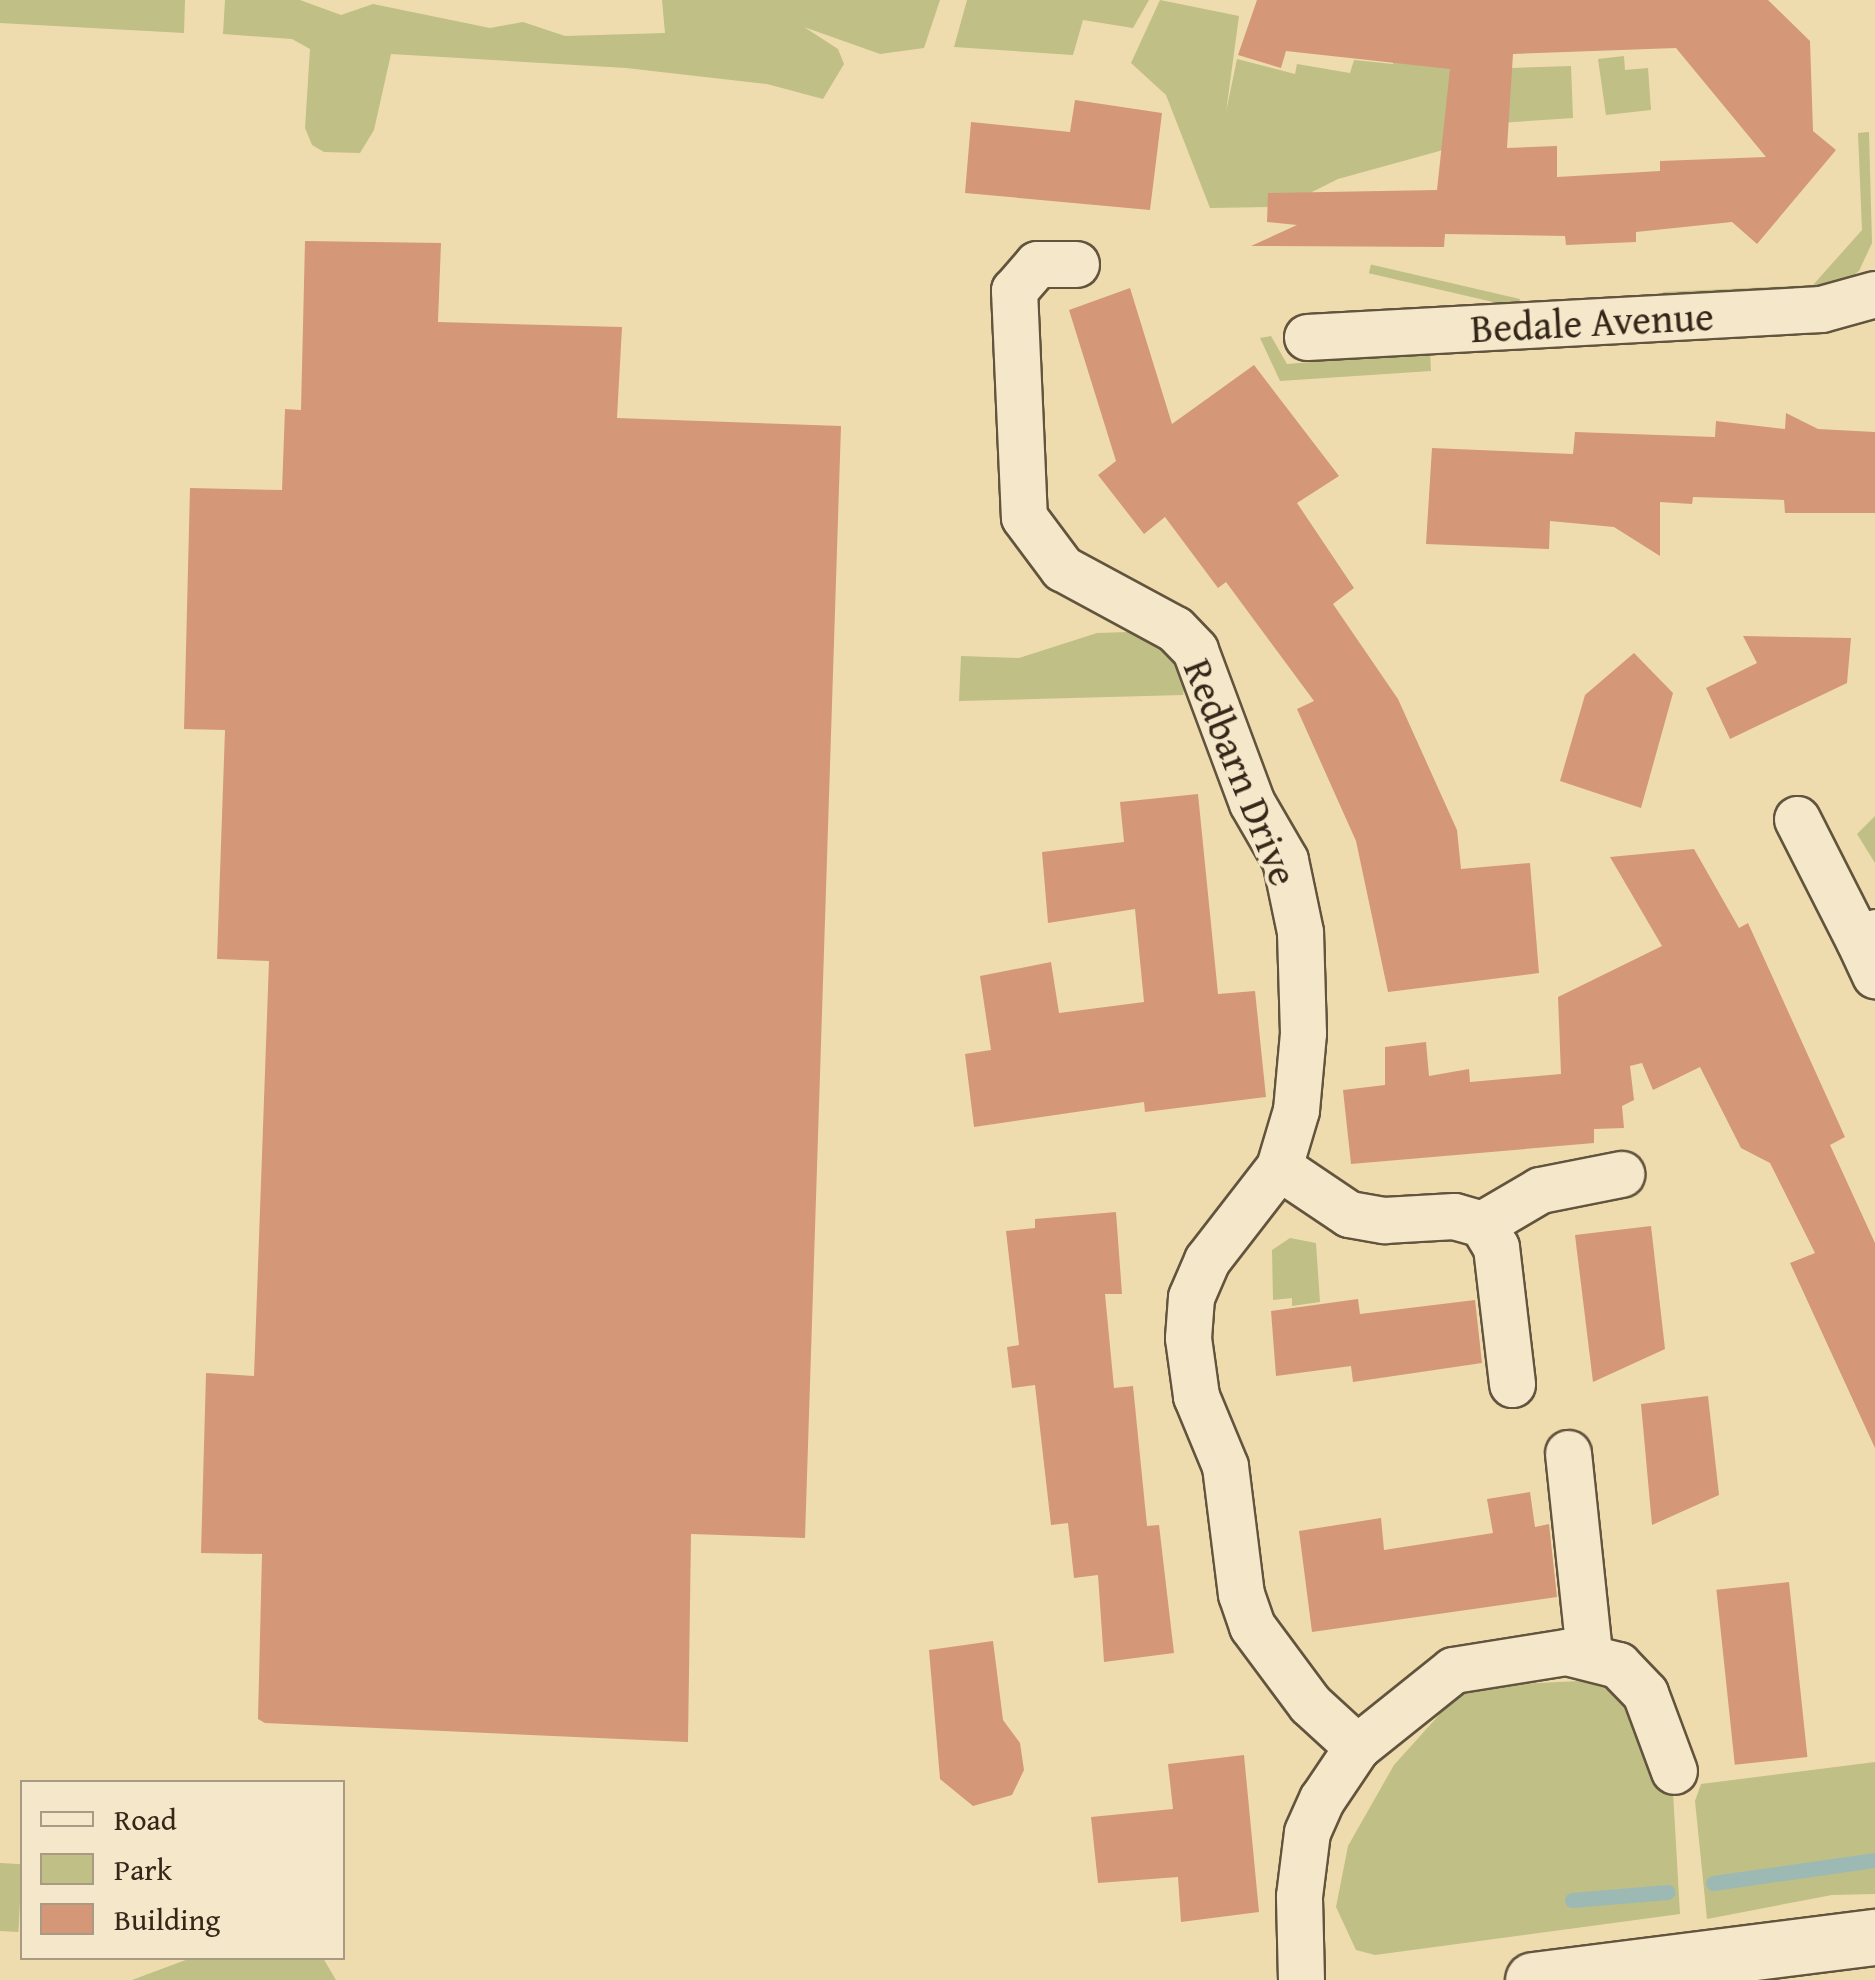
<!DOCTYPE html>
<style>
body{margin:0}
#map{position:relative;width:1875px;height:1980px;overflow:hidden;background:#efdcae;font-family:"Gentium Book Plus",serif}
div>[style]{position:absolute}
.green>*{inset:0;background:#bfbf86;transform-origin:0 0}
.stream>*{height:15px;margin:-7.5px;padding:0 7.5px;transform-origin:7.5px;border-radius:7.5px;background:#9cbab3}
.building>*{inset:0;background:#d49778;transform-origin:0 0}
.roads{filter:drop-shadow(2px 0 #63543e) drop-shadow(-2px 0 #63543e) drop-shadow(0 2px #63543e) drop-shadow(0 -2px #63543e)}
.minor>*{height:45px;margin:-22.5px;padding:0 22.5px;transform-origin:22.5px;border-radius:22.5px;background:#f5e8ca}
.tertiary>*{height:55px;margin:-27.5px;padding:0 27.5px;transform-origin:27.5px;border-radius:27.5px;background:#f5e8ca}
span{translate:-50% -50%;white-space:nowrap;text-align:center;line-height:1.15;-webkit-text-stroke:8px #f5e8ca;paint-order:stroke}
.street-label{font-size:40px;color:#342618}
.legend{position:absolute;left:20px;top:1780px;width:325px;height:180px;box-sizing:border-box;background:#f5e8ca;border:2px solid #a89a83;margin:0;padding:12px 18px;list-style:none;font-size:30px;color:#342618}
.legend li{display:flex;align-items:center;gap:20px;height:50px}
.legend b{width:50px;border:2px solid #a89a83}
</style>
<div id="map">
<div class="green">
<i style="clip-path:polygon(0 0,185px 0,184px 33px,0 23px)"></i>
<i style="clip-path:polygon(225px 0,300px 0,341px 15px,373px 4px,490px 28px,523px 22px,565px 36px,665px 33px,662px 0,940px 0,924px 48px,880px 54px,804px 27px,838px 49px,844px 64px,823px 99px,767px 84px,626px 68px,391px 54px,374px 130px,360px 153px,324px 152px,312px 145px,305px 128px,310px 49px,292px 39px,223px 34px)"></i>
<i style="clip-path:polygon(967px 0,1149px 0,1133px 28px,1083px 20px,1073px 55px,954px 47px)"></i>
<i style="clip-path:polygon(1160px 0,1239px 16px,1226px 112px,1237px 59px,1295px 74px,1297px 64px,1350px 73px,1354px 60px,1393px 64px,1395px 55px,1480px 69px,1571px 66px,1573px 118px,1483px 124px,1483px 139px,1338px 179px,1298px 199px,1270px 207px,1210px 208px,1166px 95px,1131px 63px)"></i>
<i style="clip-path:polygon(1624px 56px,1625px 70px,1648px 68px,1651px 110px,1606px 115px,1598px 59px)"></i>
<i style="clip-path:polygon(1869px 132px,1872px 243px,1859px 271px,1842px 284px,1663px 302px,1663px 292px,1813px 285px,1862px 230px,1858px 133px)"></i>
<i style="left:1520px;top:299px;width:9px;height:153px;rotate:103deg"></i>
<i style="clip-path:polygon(1271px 336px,1287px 364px,1430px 352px,1431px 371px,1280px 381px,1260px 338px)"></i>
<i style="clip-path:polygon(1128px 632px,1169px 648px,1186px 677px,1183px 695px,959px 701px,961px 656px,1019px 658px,1097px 633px)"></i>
<i style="clip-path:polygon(1875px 816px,1875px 863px,1857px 834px)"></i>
<i style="clip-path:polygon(1290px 1238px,1316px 1243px,1320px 1302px,1292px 1306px,1292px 1298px,1273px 1300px,1272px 1250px)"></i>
<i style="clip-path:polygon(1599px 1680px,1629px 1706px,1673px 1792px,1680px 1914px,1375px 1955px,1356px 1950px,1336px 1907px,1348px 1846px,1394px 1765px,1439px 1715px,1439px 1701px,1463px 1687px)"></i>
<i style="clip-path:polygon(1875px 1762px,1875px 1894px,1832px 1895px,1707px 1919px,1695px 1801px,1701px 1784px)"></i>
<i style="left:0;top:1863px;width:22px;height:68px;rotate:3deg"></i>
<i style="clip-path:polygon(191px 1958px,323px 1958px,336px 1980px,132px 1980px)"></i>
</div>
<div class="stream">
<i style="left:1713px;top:1883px;width:164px;rotate:-8.1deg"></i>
<i style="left:1572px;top:1900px;width:96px;rotate:-4.8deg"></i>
</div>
<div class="building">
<i style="clip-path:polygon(evenodd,1257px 0,1768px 0,1810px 41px,1813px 131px,1836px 150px,1757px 244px,1732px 222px,1636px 232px,1636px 242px,1566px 245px,1565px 236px,1445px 234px,1444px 247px,1251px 246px,1297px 225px,1267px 222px,1268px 193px,1437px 190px,1450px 69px,1286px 51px,1281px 68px,1238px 55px,1257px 0,1676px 48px,1766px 157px,1660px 161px,1660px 171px,1557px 177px,1557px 146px,1507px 148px,1513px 54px,1676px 48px)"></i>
<i style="clip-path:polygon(1075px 100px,1162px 113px,1150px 210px,965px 193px,971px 122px,1070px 132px)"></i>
<i style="clip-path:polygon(305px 241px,441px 243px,438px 322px,622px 327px,617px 418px,841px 426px,805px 1538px,691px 1534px,688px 1742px,265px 1723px,258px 1719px,262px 1554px,201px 1553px,206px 1373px,254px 1376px,269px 961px,217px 959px,225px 730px,184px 729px,190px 488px,282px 490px,285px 409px,301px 410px)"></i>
<i style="clip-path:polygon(1130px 288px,1172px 424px,1254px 365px,1339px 476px,1297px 503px,1354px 588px,1333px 604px,1398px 699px,1457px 830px,1461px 869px,1530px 863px,1539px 973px,1388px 992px,1356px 841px,1297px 709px,1314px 701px,1226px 582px,1218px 588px,1165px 517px,1144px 534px,1098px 475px,1116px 461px,1069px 310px)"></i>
<i style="clip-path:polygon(1786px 413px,1818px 429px,1875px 432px,1875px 513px,1785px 513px,1784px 500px,1693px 497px,1692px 504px,1660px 502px,1660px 556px,1614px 527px,1550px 521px,1549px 549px,1426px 544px,1432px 448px,1573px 454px,1575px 432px,1715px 437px,1716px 421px,1785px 429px)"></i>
<i style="clip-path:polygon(1743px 636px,1851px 638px,1847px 683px,1730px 739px,1706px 688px,1757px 663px)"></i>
<i style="clip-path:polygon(1634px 653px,1673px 693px,1641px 808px,1560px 781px,1585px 695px)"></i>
<i style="clip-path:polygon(1198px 794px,1218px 994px,1255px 991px,1266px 1097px,1145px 1112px,1144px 1102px,974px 1127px,965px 1054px,991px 1050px,980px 976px,1051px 962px,1059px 1013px,1144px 1002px,1135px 909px,1048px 923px,1042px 852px,1124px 842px,1120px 802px)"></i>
<i style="clip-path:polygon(1694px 849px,1739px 928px,1748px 923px,1845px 1137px,1830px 1145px,1875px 1243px,1875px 1448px,1790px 1263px,1815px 1253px,1770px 1163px,1741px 1148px,1700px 1067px,1653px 1090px,1642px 1063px,1630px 1066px,1634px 1100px,1622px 1106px,1624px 1128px,1594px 1129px,1594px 1143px,1351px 1164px,1343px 1090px,1385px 1085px,1385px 1047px,1426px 1042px,1429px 1076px,1469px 1069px,1470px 1082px,1561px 1074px,1558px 997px,1662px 946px,1610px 857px)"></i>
<i style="clip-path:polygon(1116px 1212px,1122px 1294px,1105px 1294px,1114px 1388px,1133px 1386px,1147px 1526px,1159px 1525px,1174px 1653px,1104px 1662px,1098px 1575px,1074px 1578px,1068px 1523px,1051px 1525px,1035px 1385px,1012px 1388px,1007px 1347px,1019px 1345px,1006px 1231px,1035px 1228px,1035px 1219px)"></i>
<i style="clip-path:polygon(1651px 1226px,1665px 1349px,1593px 1382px,1575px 1235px)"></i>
<i style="clip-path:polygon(1358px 1299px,1360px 1314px,1475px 1300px,1482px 1363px,1353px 1382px,1351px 1366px,1276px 1376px,1271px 1311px)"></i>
<i style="clip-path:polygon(1708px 1396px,1719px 1495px,1652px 1525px,1641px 1404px)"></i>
<i style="clip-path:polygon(1530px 1492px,1535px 1527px,1549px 1524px,1557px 1597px,1312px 1632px,1299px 1531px,1381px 1518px,1384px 1550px,1493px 1533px,1487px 1499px)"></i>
<i style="left:1789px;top:1582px;width:176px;height:73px;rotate:84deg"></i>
<i style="clip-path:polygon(993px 1641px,1003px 1720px,1020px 1743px,1024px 1770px,1012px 1795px,973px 1806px,940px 1779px,929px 1650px)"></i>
<i style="clip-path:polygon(1244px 1755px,1259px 1912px,1181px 1922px,1178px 1877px,1098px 1883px,1091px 1817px,1173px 1809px,1168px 1764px)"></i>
</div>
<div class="roads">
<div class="minor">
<i style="left:1076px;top:264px;width:39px;rotate:180deg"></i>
<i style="left:1037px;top:264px;width:35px;rotate:131deg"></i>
<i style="left:1014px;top:290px;width:227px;rotate:87.5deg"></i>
<i style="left:1024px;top:517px;width:64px;rotate:53.3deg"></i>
<i style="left:1062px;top:568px;width:128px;rotate:28.4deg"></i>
<i style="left:1175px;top:629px;width:29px;rotate:46deg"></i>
<i style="left:1195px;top:650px;width:163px;rotate:69.6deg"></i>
<i style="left:1252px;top:803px;width:66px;rotate:59.9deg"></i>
<i style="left:1285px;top:860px;width:74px;rotate:78.2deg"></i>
<i style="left:1300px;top:932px;width:101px;rotate:88.3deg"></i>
<i style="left:1303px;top:1033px;width:77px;rotate:95.2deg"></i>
<i style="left:1296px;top:1110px;width:59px;rotate:106.6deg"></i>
<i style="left:1279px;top:1167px;width:118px;rotate:127.7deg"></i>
<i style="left:1207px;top:1260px;width:40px;rotate:113.4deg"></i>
<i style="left:1191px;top:1297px;width:41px;rotate:94.2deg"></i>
<i style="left:1188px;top:1338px;width:59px;rotate:82.1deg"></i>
<i style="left:1196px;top:1396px;width:76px;rotate:67.5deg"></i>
<i style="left:1225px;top:1466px;width:129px;rotate:82.9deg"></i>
<i style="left:1241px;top:1594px;width:34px;rotate:71deg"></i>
<i style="left:1252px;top:1626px;width:97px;rotate:53.4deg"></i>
<i style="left:1310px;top:1704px;width:64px;rotate:42.5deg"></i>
<i style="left:1307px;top:337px;width:515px;rotate:-3.12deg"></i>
<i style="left:1821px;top:309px;width:56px;rotate:-15.5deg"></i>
<i style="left:1797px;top:819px;width:137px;rotate:63.1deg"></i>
<i style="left:1875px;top:932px;width:18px;rotate:151deg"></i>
<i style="left:1859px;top:941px;width:38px;rotate:65deg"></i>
<i style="left:1279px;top:1167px;width:84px;rotate:33.9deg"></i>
<i style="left:1349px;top:1214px;width:36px;rotate:10deg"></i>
<i style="left:1384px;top:1220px;width:70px;rotate:-3.3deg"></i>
<i style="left:1454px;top:1216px;width:29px;rotate:16deg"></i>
<i style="left:1482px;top:1224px;width:27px;rotate:59deg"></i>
<i style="left:1496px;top:1247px;width:138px;rotate:83.3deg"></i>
<i style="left:1482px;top:1224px;width:67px;rotate:-30.4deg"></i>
<i style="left:1540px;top:1190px;width:83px;rotate:-11.2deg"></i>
<i style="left:1568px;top:1453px;width:202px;rotate:84deg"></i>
<i style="left:1301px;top:1980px;width:84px;rotate:-91.4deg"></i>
<i style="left:1299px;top:1896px;width:64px;rotate:-82.9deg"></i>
<i style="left:1307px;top:1832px;width:36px;rotate:-66deg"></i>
<i style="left:1322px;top:1799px;width:63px;rotate:-56.1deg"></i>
<i style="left:1357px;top:1747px;width:123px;rotate:-38.7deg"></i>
<i style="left:1453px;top:1670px;width:114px;rotate:-9.1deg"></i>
<i style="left:1566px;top:1652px;width:54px;rotate:14deg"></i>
<i style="left:1618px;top:1665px;width:39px;rotate:46deg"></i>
<i style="left:1645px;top:1693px;width:83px;rotate:69.6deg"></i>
</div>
<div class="tertiary">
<i style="left:1533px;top:1980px;width:345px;rotate:-7.2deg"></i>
</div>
</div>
<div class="street-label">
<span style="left:1592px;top:322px;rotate:-3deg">Bedale Avenue</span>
<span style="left:1241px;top:772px;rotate:68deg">Redbarn Drive</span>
</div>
<ul class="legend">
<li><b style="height:12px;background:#f5e8ca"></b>Road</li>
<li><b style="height:28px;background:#bfbf86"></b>Park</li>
<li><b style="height:28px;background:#d49778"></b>Building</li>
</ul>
</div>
